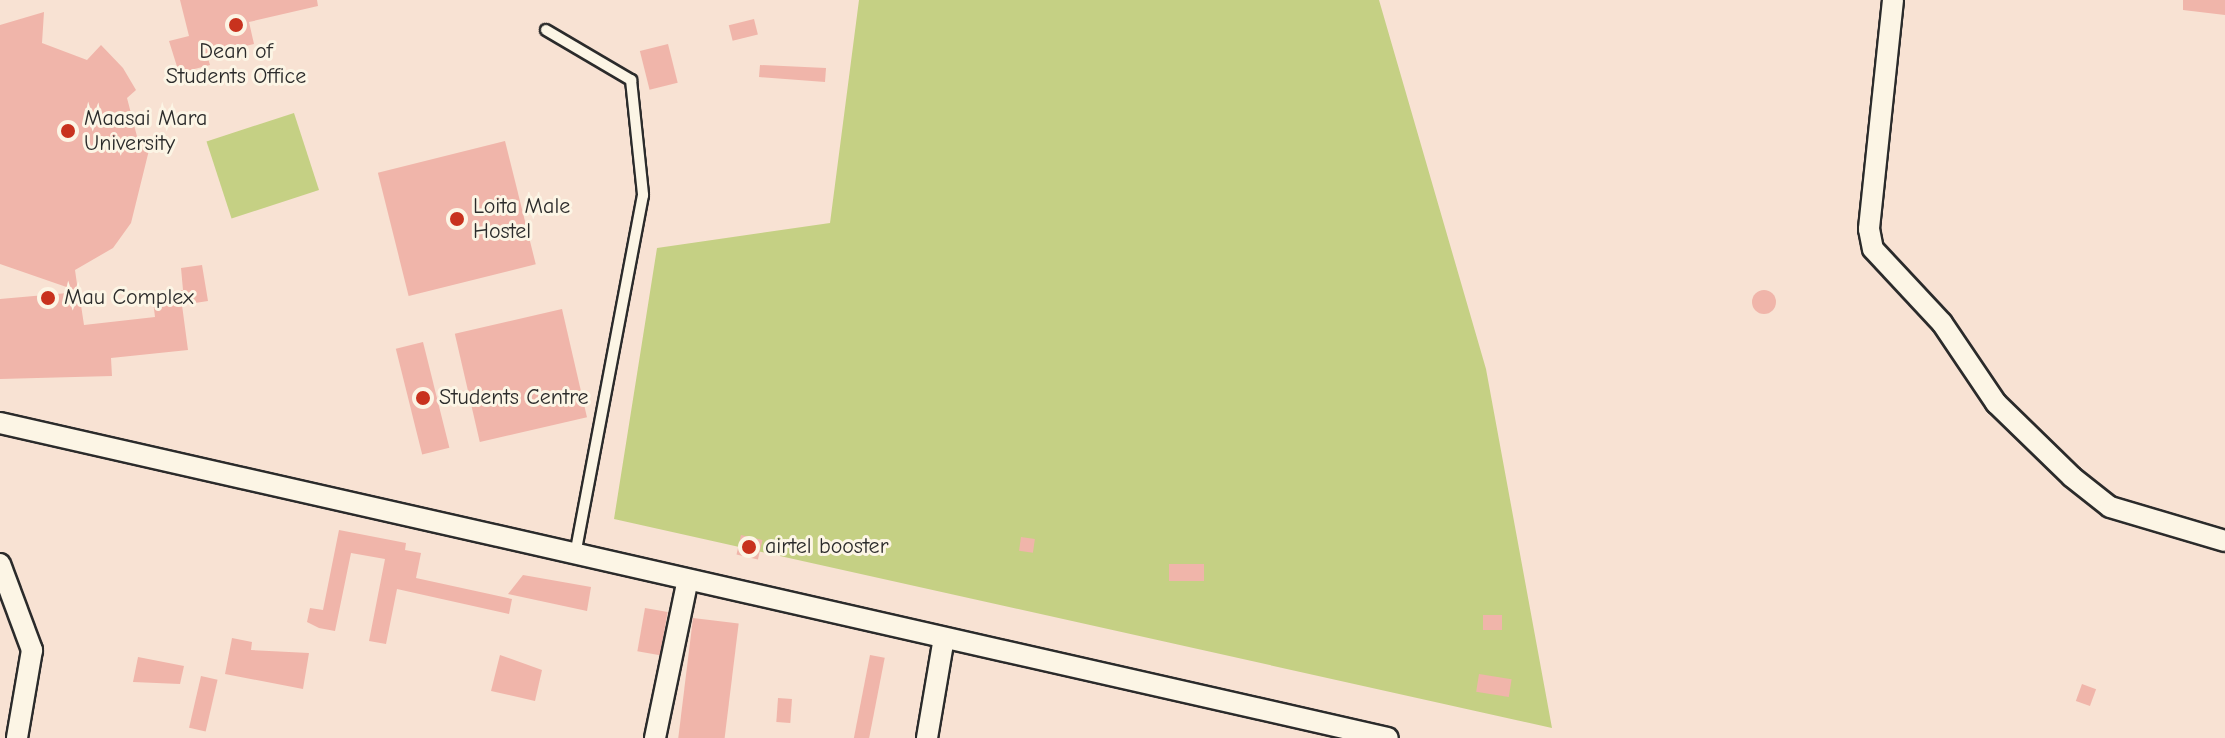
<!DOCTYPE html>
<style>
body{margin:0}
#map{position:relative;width:2225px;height:738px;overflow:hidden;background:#f8e2d3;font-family:"Comic Neue",sans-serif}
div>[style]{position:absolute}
.green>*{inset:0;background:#c5d084;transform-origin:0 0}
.building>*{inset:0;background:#f0b5aa;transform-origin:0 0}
.round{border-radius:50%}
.roads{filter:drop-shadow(2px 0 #2b2b2b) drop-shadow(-2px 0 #2b2b2b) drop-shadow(0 2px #2b2b2b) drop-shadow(0 -2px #2b2b2b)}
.lane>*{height:10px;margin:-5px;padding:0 5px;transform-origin:5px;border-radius:5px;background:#fcf5e5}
.street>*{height:20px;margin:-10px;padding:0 10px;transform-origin:10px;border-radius:10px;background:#fcf5e5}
.dots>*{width:22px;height:22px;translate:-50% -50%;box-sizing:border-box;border:4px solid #fcf5e5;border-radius:50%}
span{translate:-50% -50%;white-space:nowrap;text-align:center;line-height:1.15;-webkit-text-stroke:6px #fcf5e5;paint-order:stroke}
.poi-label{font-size:22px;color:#2b2b2b}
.left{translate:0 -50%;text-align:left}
</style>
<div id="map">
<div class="green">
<i style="clip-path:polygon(859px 0,1379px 0,1486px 369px,1552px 728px,614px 519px,657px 248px,830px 223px)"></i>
<i style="left:294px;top:113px;width:81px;height:92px;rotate:72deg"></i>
</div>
<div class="building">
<i style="clip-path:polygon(180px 0,317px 0,318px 6px,249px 22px,254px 44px,207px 55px,210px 65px,179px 73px,169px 41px,189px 36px)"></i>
<i style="clip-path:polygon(2183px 0,2225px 0,2225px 15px,2183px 10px)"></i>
<i style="clip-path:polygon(44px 12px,42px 43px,87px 60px,101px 45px,123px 68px,136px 90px,127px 98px,139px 144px,151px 142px,131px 223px,113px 248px,75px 270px,78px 291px,0 264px,0 25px)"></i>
<i style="left:754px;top:19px;width:16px;height:26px;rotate:76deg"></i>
<i style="left:668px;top:44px;width:40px;height:29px;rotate:76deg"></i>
<i style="clip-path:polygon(760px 65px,826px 68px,825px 82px,759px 77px)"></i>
<i style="left:505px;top:141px;width:127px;height:131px;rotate:76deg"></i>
<i style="clip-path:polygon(202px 265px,208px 301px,182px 305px,188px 350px,111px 358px,112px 376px,0 379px,0 299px,79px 292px,84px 325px,155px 317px,152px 293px,183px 290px,181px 268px)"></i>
<i class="round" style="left:1752px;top:290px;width:24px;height:24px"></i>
<i style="left:562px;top:309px;width:111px;height:110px;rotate:77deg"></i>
<i style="left:423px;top:342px;width:109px;height:28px;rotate:76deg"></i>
<i style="clip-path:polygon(339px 530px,406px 543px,405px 550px,421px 553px,416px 578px,512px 599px,509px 614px,397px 589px,386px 644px,369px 641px,385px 559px,351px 553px,335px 631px,319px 628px,307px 622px,310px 608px,323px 610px)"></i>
<i style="left:741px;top:535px;width:22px;height:20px;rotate:13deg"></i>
<i style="left:1021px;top:537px;width:14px;height:14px;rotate:8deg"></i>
<i style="left:1169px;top:564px;width:35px;height:17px"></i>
<i style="clip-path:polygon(523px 575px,591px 587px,587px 611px,508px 594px)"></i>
<i style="left:645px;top:608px;width:23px;height:44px;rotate:10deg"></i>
<i style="left:1483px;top:615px;width:19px;height:15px"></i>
<i style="left:693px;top:618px;width:46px;height:121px;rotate:7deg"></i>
<i style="clip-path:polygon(232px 638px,252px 642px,251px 650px,309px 653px,303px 689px,225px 674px)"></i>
<i style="clip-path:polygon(500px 655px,542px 670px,535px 701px,491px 691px)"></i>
<i style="left:870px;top:655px;width:15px;height:85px;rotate:11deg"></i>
<i style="clip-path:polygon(138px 657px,184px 666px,180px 684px,133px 682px)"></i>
<i style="left:1479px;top:674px;width:33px;height:18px;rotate:9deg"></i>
<i style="left:201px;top:676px;width:17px;height:53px;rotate:13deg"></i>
<i style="left:2082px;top:684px;width:15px;height:18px;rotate:20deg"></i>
<i style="left:778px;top:698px;width:14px;height:24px;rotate:4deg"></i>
</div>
<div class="roads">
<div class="lane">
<i style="left:546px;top:30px;width:99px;rotate:30.5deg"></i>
<i style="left:631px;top:80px;width:116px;rotate:84deg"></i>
<i style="left:643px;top:195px;width:366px;rotate:100.7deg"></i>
</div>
<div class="street">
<i style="left:1893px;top:0;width:230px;rotate:96deg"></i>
<i style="left:1869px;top:229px;width:20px;rotate:79deg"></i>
<i style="left:1873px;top:249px;width:101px;rotate:47deg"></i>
<i style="left:1942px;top:323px;width:97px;rotate:56deg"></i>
<i style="left:1996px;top:403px;width:106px;rotate:44.2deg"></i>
<i style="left:2072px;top:477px;width:48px;rotate:38.3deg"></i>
<i style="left:2110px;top:507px;width:120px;rotate:16.5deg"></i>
<i style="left:0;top:423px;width:1423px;rotate:12.79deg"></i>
<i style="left:0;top:564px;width:92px;rotate:69.6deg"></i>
<i style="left:32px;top:650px;width:89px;rotate:99.7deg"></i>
<i style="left:655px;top:738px;width:157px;rotate:-78.3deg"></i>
<i style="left:927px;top:738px;width:101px;rotate:-80.4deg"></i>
</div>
</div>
<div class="dots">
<i style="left:236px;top:25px;background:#c8321e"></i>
<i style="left:68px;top:131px;background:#c8321e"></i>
<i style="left:457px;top:219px;background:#c8321e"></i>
<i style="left:48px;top:298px;background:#c8321e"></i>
<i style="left:423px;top:398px;background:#c8321e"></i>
<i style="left:749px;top:547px;background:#c8321e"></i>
</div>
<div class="poi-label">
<span style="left:236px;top:64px">Dean of<br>Students Office</span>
<span class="left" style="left:84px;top:131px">Maasai Mara<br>University</span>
<span class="left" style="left:473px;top:219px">Loita Male<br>Hostel</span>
<span class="left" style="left:64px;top:298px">Mau Complex</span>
<span class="left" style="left:439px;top:398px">Students Centre</span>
<span class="left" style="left:765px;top:547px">airtel booster</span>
</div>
</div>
